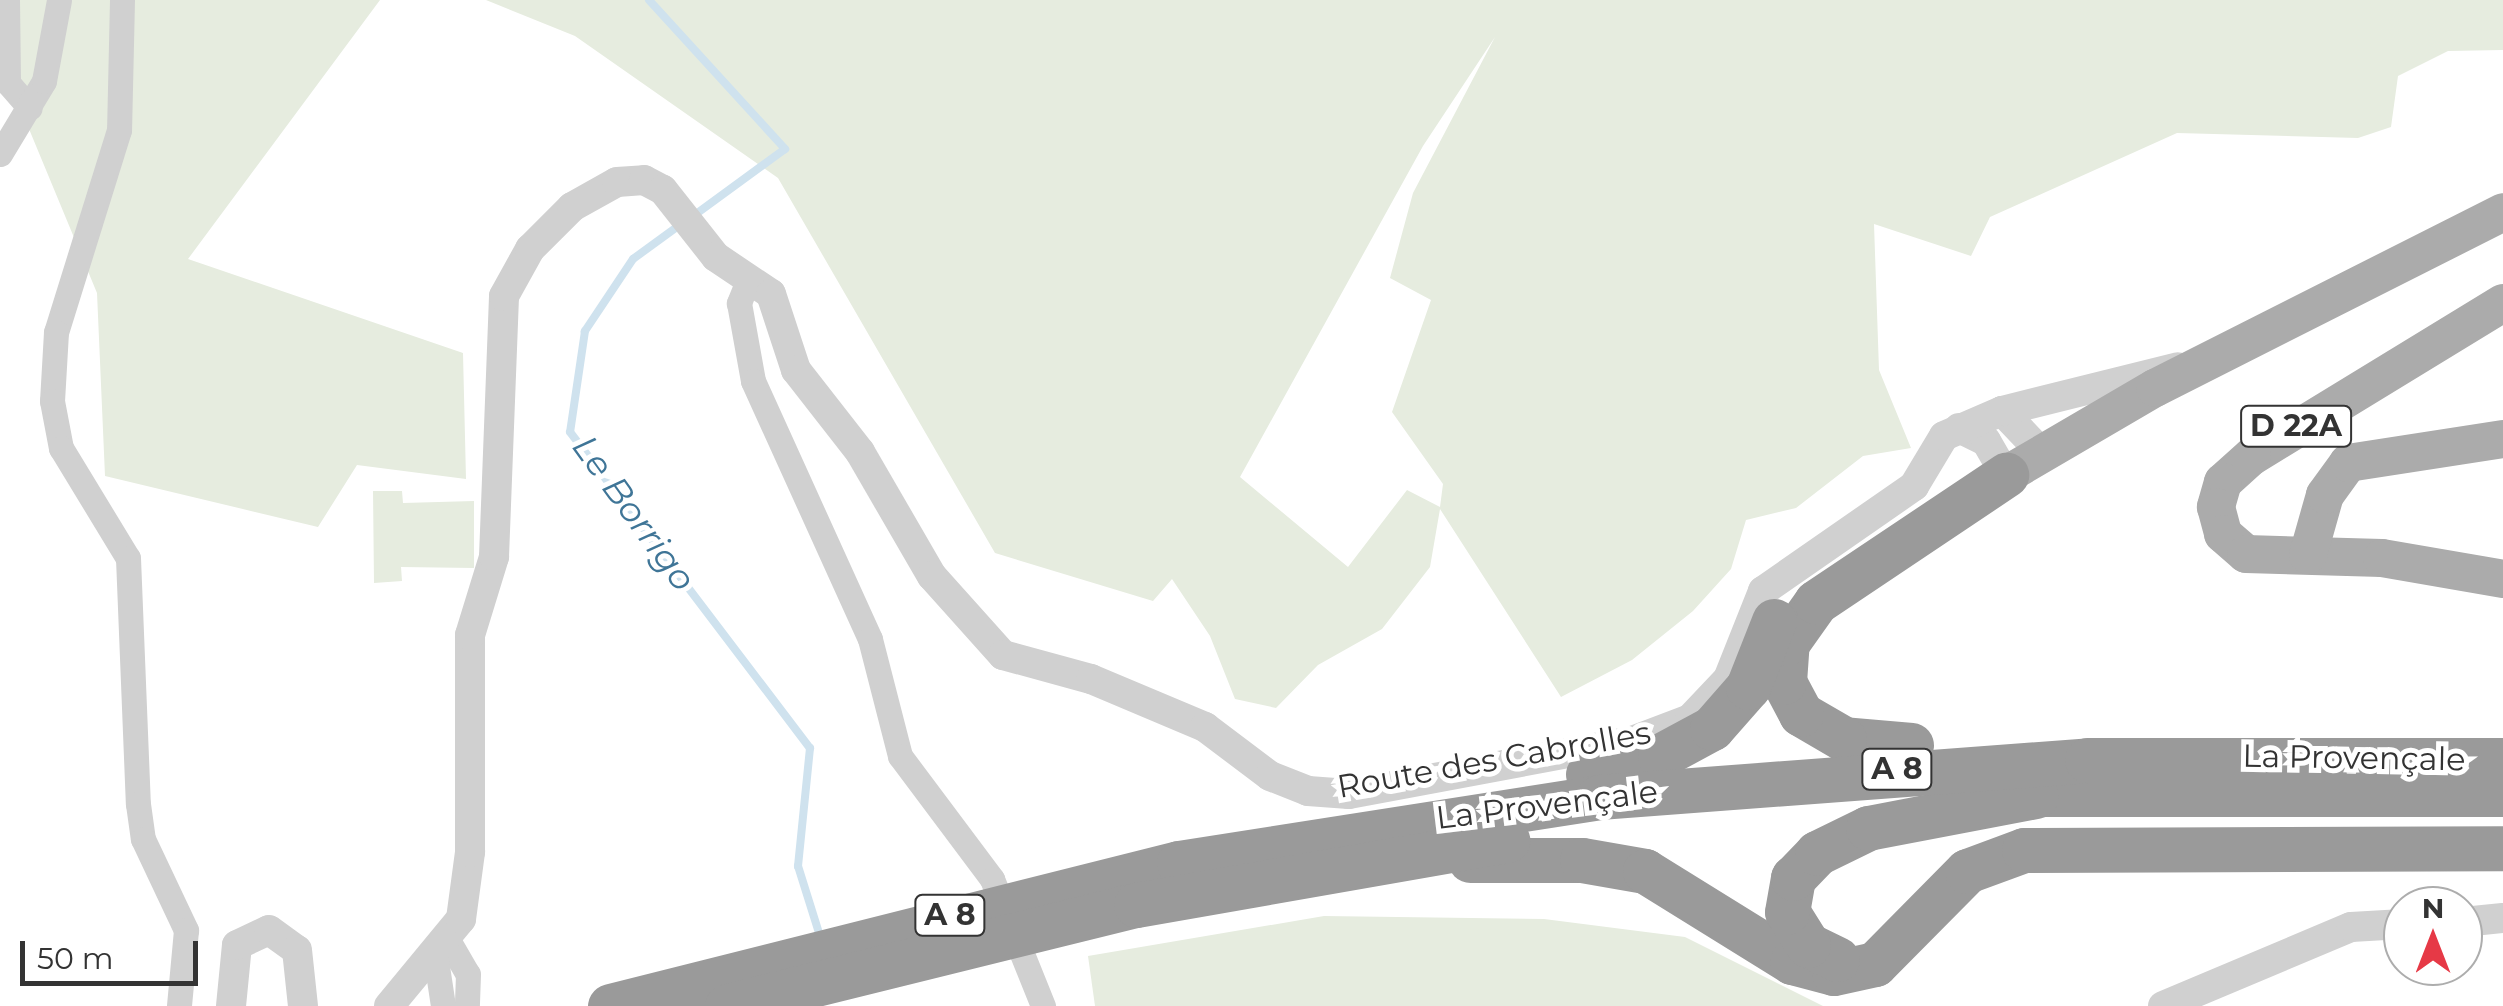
<!DOCTYPE html>
<meta charset="utf-8">
<style>
body{margin:0}
#map{position:relative;width:2503px;height:1006px;overflow:hidden;background:#fff;font-family:Montserrat,sans-serif}
div>[style]{position:absolute}
.green>*{inset:0;background:#e6ecdf}
.stream>*{height:8px;margin:-4px;padding:0 4px;transform-origin:4px;border-radius:4px;background:#cfe2ee}
.minor>*{height:25px;margin:-12.5px;padding:0 12.5px;transform-origin:12.5px;border-radius:12.5px;background:#d0d0d0}
.tertiary>*{height:30px;margin:-15px;padding:0 15px;transform-origin:15px;border-radius:15px;background:#d0d0d0}
.primary>*{height:38px;margin:-19px;padding:0 19px;transform-origin:19px;border-radius:19px;background:#ababab}
.motorway>*{height:45px;margin:-22.5px;padding:0 22.5px;transform-origin:22.5px;border-radius:22.5px;background:#9a9a9a}
span{translate:-50% -50%;white-space:nowrap;text-align:center;line-height:1.15;-webkit-text-stroke:10px #fff;paint-order:stroke}
.shield-label span{padding:2px 8px;background:#fff;border:2px solid;border-radius:8px;-webkit-text-stroke-width:0}
.shield-label{font-size:30px;color:#333;font-weight:700}
.street-label{font-size:32px;color:#333}
.water-label{font-size:35px;color:#3f7597;font-style:italic}
.north{position:absolute;left:2383px;top:886px;width:100px;height:100px;box-sizing:border-box;background:#fff;border:2px solid #adadad;border-radius:50%;rotate:0deg;font-size:28px;font-weight:700;line-height:40px;text-align:center;color:#333}
.north::after{content:'';display:block;margin:auto;width:35px;height:45px;background:#e63946;clip-path:polygon(50% 0,100% 100%,50% 72%,0 100%)}
.scale{position:absolute;left:20px;top:941px;width:178px;height:45px;box-sizing:border-box;border:5px solid #333;border-top:0;padding-left:12px;font-size:30px;line-height:35px;white-space:nowrap;color:#333;-webkit-text-stroke:8px #fff;paint-order:stroke}
</style>
<div id="map">
<div class="green">
<i style="clip-path:polygon(0 0,380px 0,188px 259px,463px 353px,466px 479px,357px 465px,318px 527px,105px 476px,97px 293px,0 59px)"></i>
<i style="clip-path:polygon(evenodd,486px 0,2503px 0,2503px 50px,2448px 51px,2398px 76px,2391px 127px,2358px 138px,2177px 133px,1990px 217px,1971px 256px,1874px 224px,1879px 370px,1911px 448px,1863px 456px,1796px 508px,1746px 520px,1731px 569px,1693px 611px,1632px 660px,1561px 697px,1440px 509px,1430px 567px,1382px 629px,1318px 665px,1276px 708px,1235px 699px,1210px 636px,1172px 579px,1153px 601px,995px 553px,778px 178px,575px 36px,486px 0,1495px 37px,1413px 193px,1390px 278px,1431px 300px,1392px 412px,1443px 484px,1440px 507px,1407px 490px,1348px 567px,1240px 477px,1423px 146px,1495px 37px)"></i>
<i style="clip-path:polygon(373px 491px,402px 491px,403px 503px,474px 501px,474px 568px,401px 567px,402px 581px,374px 583px)"></i>
<i style="clip-path:polygon(1324px 916px,1544px 919px,1685px 937px,1823px 1006px,1095px 1006px,1088px 956px)"></i>
</div>
<div class="stream">
<i style="left:649px;top:0;width:202px;rotate:47.6deg"></i>
<i style="left:785px;top:149px;width:114px;rotate:143.9deg"></i>
<i style="left:681px;top:224px;width:59px;rotate:143.9deg"></i>
<i style="left:633px;top:259px;width:87px;rotate:123.7deg"></i>
<i style="left:585px;top:331px;width:102px;rotate:98.4deg"></i>
<i style="left:570px;top:432px;width:397px;rotate:52.8deg"></i>
<i style="left:810px;top:748px;width:119px;rotate:95.8deg"></i>
<i style="left:798px;top:866px;width:73px;rotate:72.6deg"></i>
</div>
<div class="minor">
<i style="left:7px;top:0;width:83px;rotate:89.3deg"></i>
<i style="left:8px;top:83px;width:33px;rotate:49deg"></i>
<i style="left:122px;top:0;width:130px;rotate:91.3deg"></i>
<i style="left:119px;top:130px;width:212px;rotate:107.3deg"></i>
<i style="left:56px;top:332px;width:69px;rotate:93.3deg"></i>
<i style="left:52px;top:401px;width:48px;rotate:79.2deg"></i>
<i style="left:61px;top:448px;width:129px;rotate:58.7deg"></i>
<i style="left:128px;top:558px;width:246px;rotate:87.7deg"></i>
<i style="left:138px;top:804px;width:35px;rotate:82deg"></i>
<i style="left:143px;top:839px;width:101px;rotate:64.7deg"></i>
<i style="left:186px;top:930px;width:76px;rotate:95.3deg"></i>
<i style="left:0;top:154px;width:85px;rotate:-58.9deg"></i>
<i style="left:44px;top:81px;width:82px;rotate:-79.5deg"></i>
<i style="left:747px;top:283px;width:22px;rotate:112deg"></i>
<i style="left:739px;top:303px;width:79px;rotate:79.8deg"></i>
<i style="left:753px;top:381px;width:283px;rotate:65.6deg"></i>
<i style="left:870px;top:639px;width:121px;rotate:75.6deg"></i>
<i style="left:900px;top:756px;width:154px;rotate:53.2deg"></i>
<i style="left:992px;top:879px;width:137px;rotate:68.1deg"></i>
<i style="left:448px;top:940px;width:39px;rotate:60deg"></i>
<i style="left:468px;top:974px;width:32px;rotate:92deg"></i>
<i style="left:435px;top:953px;width:54px;rotate:81.4deg"></i>
</div>
<div class="tertiary">
<i style="left:2002px;top:411px;width:59px;rotate:46.4deg"></i>
<i style="left:1959px;top:428px;width:30px;rotate:26deg"></i>
<i style="left:1986px;top:441px;width:39px;rotate:60deg"></i>
<i style="left:2463px;top:922px;width:40px;rotate:-5.7deg"></i>
<i style="left:231px;top:1006px;width:61px;rotate:-84.4deg"></i>
<i style="left:237px;top:945px;width:35px;rotate:-25deg"></i>
<i style="left:269px;top:930px;width:34px;rotate:36deg"></i>
<i style="left:297px;top:950px;width:56px;rotate:83.9deg"></i>
<i style="left:389px;top:1006px;width:113px;rotate:-50.4deg"></i>
<i style="left:461px;top:919px;width:68px;rotate:-82.3deg"></i>
<i style="left:470px;top:852px;width:217px;rotate:-90deg"></i>
<i style="left:470px;top:635px;width:82px;rotate:-72.9deg"></i>
<i style="left:494px;top:557px;width:261px;rotate:-87.8deg"></i>
<i style="left:504px;top:296px;width:54px;rotate:-61deg"></i>
<i style="left:530px;top:249px;width:59px;rotate:-45deg"></i>
<i style="left:572px;top:207px;width:51px;rotate:-29.1deg"></i>
<i style="left:617px;top:182px;width:27px;rotate:-4deg"></i>
<i style="left:644px;top:180px;width:21px;rotate:28deg"></i>
<i style="left:663px;top:190px;width:85px;rotate:51.7deg"></i>
<i style="left:716px;top:257px;width:66px;rotate:33.9deg"></i>
<i style="left:771px;top:294px;width:80px;rotate:71.8deg"></i>
<i style="left:796px;top:370px;width:104px;rotate:52deg"></i>
<i style="left:860px;top:452px;width:143px;rotate:59.9deg"></i>
<i style="left:932px;top:576px;width:106px;rotate:48.1deg"></i>
<i style="left:1003px;top:655px;width:91px;rotate:15.3deg"></i>
<i style="left:1091px;top:679px;width:124px;rotate:22.8deg"></i>
<i style="left:1205px;top:727px;width:81px;rotate:37deg"></i>
<i style="left:1270px;top:776px;width:41px;rotate:21.5deg"></i>
<i style="left:1308px;top:791px;width:41px;rotate:4.2deg"></i>
<i style="left:1349px;top:794px;width:288px;rotate:-10.6deg"></i>
<i style="left:1632px;top:741px;width:62px;rotate:-20.8deg"></i>
<i style="left:1690px;top:719px;width:55px;rotate:-46.5deg"></i>
<i style="left:1728px;top:679px;width:95px;rotate:-68.3deg"></i>
<i style="left:1763px;top:591px;width:184px;rotate:-34.8deg"></i>
<i style="left:1914px;top:486px;width:58px;rotate:-59deg"></i>
<i style="left:1944px;top:436px;width:63px;rotate:-23.3deg"></i>
<i style="left:2002px;top:411px;width:181px;rotate:-14deg"></i>
<i style="left:2163px;top:1006px;width:204px;rotate:-22.8deg"></i>
<i style="left:2351px;top:927px;width:52px;rotate:-3.3deg"></i>
</div>
<div class="primary">
<i style="left:2503px;top:303px;width:294px;rotate:148.6deg"></i>
<i style="left:2252px;top:456px;width:39px;rotate:138deg"></i>
<i style="left:2223px;top:482px;width:26px;rotate:106deg"></i>
<i style="left:2216px;top:507px;width:28px;rotate:75deg"></i>
<i style="left:2223px;top:534px;width:30px;rotate:41deg"></i>
<i style="left:2246px;top:554px;width:136px;rotate:1.7deg"></i>
<i style="left:2382px;top:558px;width:123px;rotate:9.8deg"></i>
<i style="left:2006px;top:475px;width:173px;rotate:-30.3deg"></i>
<i style="left:2155px;top:388px;width:390px;rotate:-26.8deg"></i>
<i style="left:2308px;top:555px;width:62px;rotate:-74.2deg"></i>
<i style="left:2325px;top:495px;width:39px;rotate:-54deg"></i>
<i style="left:2348px;top:463px;width:157px;rotate:-8.8deg"></i>
</div>
<div class="motorway">
<i style="left:1911px;top:745px;width:67px;rotate:-174.9deg"></i>
<i style="left:1844px;top:739px;width:50px;rotate:-149.8deg"></i>
<i style="left:1801px;top:714px;width:36px;rotate:-118deg"></i>
<i style="left:1784px;top:682px;width:39px;rotate:-86deg"></i>
<i style="left:1787px;top:643px;width:50px;rotate:-54.7deg"></i>
<i style="left:1816px;top:602px;width:229px;rotate:-33.8deg"></i>
<i style="left:1588px;top:774px;width:74px;rotate:-14deg"></i>
<i style="left:1660px;top:756px;width:59px;rotate:-28.3deg"></i>
<i style="left:1712px;top:728px;width:55px;rotate:-48.7deg"></i>
<i style="left:1748px;top:687px;width:71px;rotate:-68.5deg"></i>
<i style="left:2004px;top:794px;width:499px"></i>
<i style="left:1470px;top:860px;width:112px"></i>
<i style="left:1582px;top:860px;width:64px;rotate:9.9deg"></i>
<i style="left:1645px;top:871px;width:173px;rotate:31.8deg"></i>
<i style="left:1792px;top:962px;width:43px;rotate:14.7deg"></i>
<i style="left:1834px;top:973px;width:42px;rotate:-12.4deg"></i>
<i style="left:1875px;top:964px;width:131px;rotate:-45.3deg"></i>
<i style="left:1967px;top:871px;width:61px;rotate:-20.2deg"></i>
<i style="left:2024px;top:850px;width:479px;rotate:-0.2deg"></i>
<i style="left:1837px;top:959px;width:32px;rotate:-154deg"></i>
<i style="left:1808px;top:945px;width:39px;rotate:-122deg"></i>
<i style="left:1787px;top:912px;width:35px;rotate:-80deg"></i>
<i style="left:1793px;top:878px;width:35px;rotate:-46deg"></i>
<i style="left:1817px;top:853px;width:57px;rotate:-26.1deg"></i>
<i style="left:1868px;top:828px;width:171px;rotate:-10.8deg"></i>
<i style="left:610px;top:1006px;width:587px;rotate:-14.11deg"></i>
<i style="left:1179px;top:863px;width:425px;rotate:-8.9deg"></i>
<i style="left:1599px;top:797px;width:489px;rotate:-4.3deg"></i>
<i style="left:2087px;top:760px;width:416px"></i>
<i style="left:727px;top:1006px;width:421px;rotate:-13.9deg"></i>
<i style="left:1136px;top:905px;width:377px;rotate:-9.9deg"></i>
</div>
<div class="shield-label">
<span style="left:2296px;top:426px">D 22A</span>
<span style="left:1897px;top:769px">A 8</span>
<span style="left:950px;top:915px">A 8</span>
</div>
<div class="street-label">
<span style="left:2354px;top:758px;rotate:1deg">La Provençale</span>
<span style="left:1494px;top:760px;rotate:-10deg">Route des Cabrolles</span>
<span style="left:1547px;top:805px;rotate:-7deg">La Provençale</span>
</div>
<div class="water-label">
<span style="left:634px;top:513px;rotate:54deg">Le Borrigo</span>
</div>
<div class="north">N</div>
<div class="scale">50 m</div>
</div>
